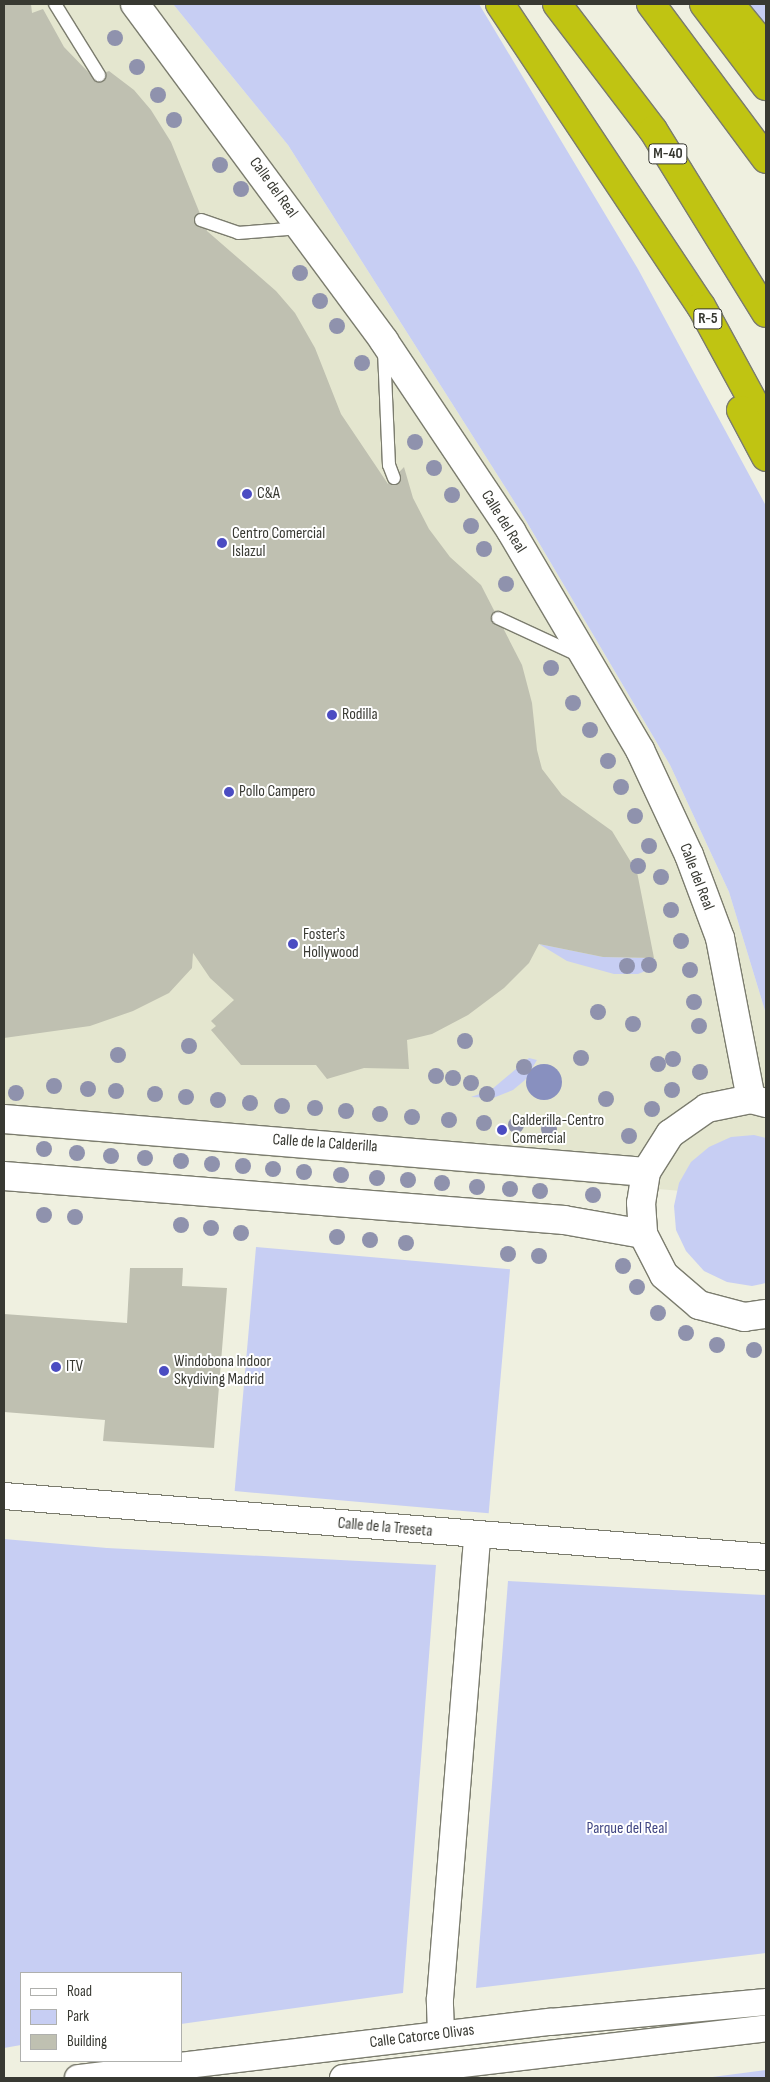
<!DOCTYPE html>
<style>
body{margin:0}
#map{position:relative;width:770px;height:2082px;overflow:hidden;background:#eff0e0;font-family:"Sofia Sans Condensed",sans-serif}
div>[style]{position:absolute}
.built>*{inset:0;background:#e4e6cf}
.green>*{inset:0;background:#c7cef3;transform-origin:0 0}
.water>*{inset:0;background:#8890bf}
.round{border-radius:50%}
.building>*{inset:0;background:#bfc0b1}
.roads{filter:drop-shadow(1px 0 #7b7c6e) drop-shadow(-1px 0 #7b7c6e) drop-shadow(0 1px #7b7c6e) drop-shadow(0 -1px #7b7c6e)}
.service>*{height:12px;margin:-6px;padding:0 6px;transform-origin:6px;border-radius:6px;background:#fff}
.minor>*{height:26px;margin:-13px;padding:0 13px;transform-origin:13px;border-radius:13px;background:#fff}
.tertiary>*{height:28px;margin:-14px;padding:0 14px;transform-origin:14px;border-radius:14px;background:#fff}
.motorway>*{height:28px;margin:-14px;padding:0 14px;transform-origin:14px;border-radius:14px;background:#c0c412}
.trees>*{width:16px;height:16px;margin:-8px;border-radius:50%;background:#8f92ad}
.dots>*{width:14px;height:14px;translate:-50% -50%;box-sizing:border-box;border:2px solid #fff;border-radius:50%}
span{translate:-50% -50%;white-space:nowrap;text-align:center;line-height:1.15;-webkit-text-stroke:4px #fff;paint-order:stroke}
.shield-label span{padding:1px 4px;background:#fff;border:1px solid;border-radius:4px;-webkit-text-stroke-width:0}
.shield-label{font-size:15px;color:#383932;font-weight:700}
.street-label{font-size:16px;color:#383932}
.poi-label{font-size:16px;color:#383932}
.left{translate:0 -50%;text-align:left}
.park-label{font-size:16px;color:#404683}
.frame{position:absolute;inset:0;border:5px solid #383932;pointer-events:none}
.legend{position:absolute;left:20px;top:1972px;width:162px;height:90px;box-sizing:border-box;background:#fff;border:1px solid #afb0ad;margin:0;padding:6px 9px;list-style:none;font-size:15px;color:#383932}
.legend li{display:flex;align-items:center;gap:10px;height:25px}
.legend b{width:25px;border:1px solid #afb0ad}
</style>
<div id="map">
<div class="built">
<i style="clip-path:polygon(4px 4px,173px 4px,288px 145px,519px 509px,670px 765px,729px 892px,766px 1014px,766px 1198px,4px 1135px)"></i>
</div>
<div class="green">
<i style="clip-path:polygon(173px 4px,479px 4px,638px 269px,766px 506px,766px 1014px,729px 892px,670px 765px,519px 509px,288px 145px)"></i>
<i style="clip-path:polygon(728px 4px,766px 4px,766px 63px)"></i>
<i style="clip-path:polygon(539px 944px,603px 957px,654px 958px,655px 967px,638px 974px,614px 974px,567px 961px)"></i>
<i style="clip-path:polygon(529px 1058px,537px 1060px,525px 1080px,513px 1090px,493px 1098px,471px 1097px,491px 1090px)"></i>
<i style="clip-path:polygon(754px 1135px,766px 1138px,766px 1283px,752px 1286px,727px 1282px,704px 1271px,686px 1251px,676px 1230px,674px 1206px,679px 1183px,691px 1162px,709px 1147px,731px 1137px)"></i>
<i style="left:256px;top:1247px;width:255px;height:245px;rotate:5deg"></i>
<i style="clip-path:polygon(4px 1539px,107px 1548px,436px 1565px,403px 1993px,181px 2024px,181px 1973px,21px 1973px,21px 2045px,4px 2048px)"></i>
<i style="clip-path:polygon(508px 1581px,766px 1595px,766px 1953px,476px 1988px)"></i>
<i style="clip-path:polygon(766px 2070px,766px 2078px,705px 2078px)"></i>
</div>
<div class="water">
<i class="round" style="left:526px;top:1064px;width:36px;height:36px"></i>
</div>
<div class="building">
<i style="clip-path:polygon(4px 4px,31px 4px,32px 13px,43px 9px,64px 47px,93px 77px,109px 71px,134px 90px,151px 110px,171px 142px,207px 231px,276px 291px,295px 313px,315px 348px,341px 414px,388px 484px,404px 467px,413px 498px,429px 529px,450px 557px,481px 585px,522px 665px,532px 703px,537px 750px,542px 769px,562px 795px,612px 831px,637px 872px,654px 958px,603px 957px,539px 944px,529px 963px,504px 988px,468px 1015px,432px 1034px,407px 1040px,409px 1069px,364px 1068px,327px 1079px,316px 1065px,241px 1065px,211px 1030px,216px 1026px,211px 1021px,234px 1000px,210px 978px,193px 953px,192px 968px,169px 993px,133px 1011px,90px 1026px,4px 1038px)"></i>
<i style="clip-path:polygon(130px 1268px,183px 1268px,182px 1286px,227px 1288px,214px 1448px,103px 1441px,105px 1420px,4px 1412px,4px 1314px,127px 1323px)"></i>
</div>
<div class="roads">
<div class="service">
<i style="left:55px;top:4px;width:84px;rotate:58.2deg"></i>
<i style="left:201px;top:220px;width:39px;rotate:19deg"></i>
<i style="left:238px;top:233px;width:62px;rotate:-4.6deg"></i>
<i style="left:384px;top:351px;width:114px;rotate:87.5deg"></i>
<i style="left:389px;top:465px;width:14px;rotate:69deg"></i>
<i style="left:498px;top:618px;width:88px;rotate:24.8deg"></i>
</div>
<div class="minor">
<i style="left:4px;top:1496px;width:764px;rotate:4.58deg"></i>
<i style="left:441px;top:2034px;width:35px;rotate:-92deg"></i>
<i style="left:440px;top:1999px;width:465px;rotate:-85.4deg"></i>
<i style="left:78px;top:2078px;width:475px;rotate:-6.8deg"></i>
<i style="left:550px;top:2022px;width:217px;rotate:-5.3deg"></i>
<i style="left:343px;top:2078px;width:426px;rotate:-6.7deg"></i>
</div>
<div class="tertiary">
<i style="left:135px;top:4px;width:419px;rotate:53.5deg"></i>
<i style="left:384px;top:341px;width:229px;rotate:56.2deg"></i>
<i style="left:511px;top:531px;width:254px;rotate:59.5deg"></i>
<i style="left:640px;top:750px;width:116px;rotate:65deg"></i>
<i style="left:689px;top:855px;width:89px;rotate:69.5deg"></i>
<i style="left:720px;top:938px;width:164px;rotate:79.1deg"></i>
<i style="left:766px;top:1103px;width:16px;rotate:-165deg"></i>
<i style="left:751px;top:1099px;width:45px;rotate:168.4deg"></i>
<i style="left:707px;top:1108px;width:45px;rotate:144.9deg"></i>
<i style="left:670px;top:1134px;width:45px;rotate:122.3deg"></i>
<i style="left:646px;top:1172px;width:31px;rotate:99deg"></i>
<i style="left:641px;top:1203px;width:31px;rotate:86deg"></i>
<i style="left:643px;top:1234px;width:46px;rotate:62.9deg"></i>
<i style="left:664px;top:1275px;width:46px;rotate:40.6deg"></i>
<i style="left:699px;top:1305px;width:47px;rotate:14.9deg"></i>
<i style="left:744px;top:1317px;width:22px;rotate:-8deg"></i>
<i style="left:4px;top:1119px;width:644px;rotate:4.72deg"></i>
<i style="left:4px;top:1176px;width:562px;rotate:4.49deg"></i>
<i style="left:564px;top:1220px;width:80px;rotate:10deg"></i>
</div>
<div class="motorway">
<i style="left:500px;top:4px;width:363px;rotate:56.4deg"></i>
<i style="left:701px;top:306px;width:136px;rotate:61.4deg"></i>
<i style="left:557px;top:4px;width:158px;rotate:52.7deg"></i>
<i style="left:653px;top:130px;width:215px;rotate:58.3deg"></i>
<i style="left:651px;top:4px;width:193px;rotate:53.4deg"></i>
<i style="left:704px;top:4px;width:103px;rotate:52.9deg"></i>
<i style="left:730px;top:4px;width:57px;rotate:50.7deg"></i>
<i style="left:741px;top:410px;width:53px;rotate:62deg"></i>
</div>
</div>
<div class="trees">
<i style="left:115px;top:38px"></i>
<i style="left:137px;top:67px"></i>
<i style="left:158px;top:95px"></i>
<i style="left:174px;top:120px"></i>
<i style="left:220px;top:165px"></i>
<i style="left:241px;top:189px"></i>
<i style="left:300px;top:273px"></i>
<i style="left:320px;top:301px"></i>
<i style="left:337px;top:326px"></i>
<i style="left:362px;top:363px"></i>
<i style="left:415px;top:442px"></i>
<i style="left:434px;top:468px"></i>
<i style="left:452px;top:495px"></i>
<i style="left:471px;top:526px"></i>
<i style="left:484px;top:549px"></i>
<i style="left:506px;top:584px"></i>
<i style="left:551px;top:668px"></i>
<i style="left:573px;top:703px"></i>
<i style="left:590px;top:730px"></i>
<i style="left:608px;top:761px"></i>
<i style="left:621px;top:787px"></i>
<i style="left:635px;top:816px"></i>
<i style="left:649px;top:846px"></i>
<i style="left:638px;top:866px"></i>
<i style="left:661px;top:877px"></i>
<i style="left:671px;top:910px"></i>
<i style="left:681px;top:941px"></i>
<i style="left:649px;top:965px"></i>
<i style="left:627px;top:966px"></i>
<i style="left:690px;top:970px"></i>
<i style="left:694px;top:1002px"></i>
<i style="left:598px;top:1012px"></i>
<i style="left:633px;top:1024px"></i>
<i style="left:699px;top:1026px"></i>
<i style="left:465px;top:1041px"></i>
<i style="left:189px;top:1046px"></i>
<i style="left:118px;top:1055px"></i>
<i style="left:581px;top:1058px"></i>
<i style="left:673px;top:1059px"></i>
<i style="left:658px;top:1064px"></i>
<i style="left:524px;top:1067px"></i>
<i style="left:700px;top:1072px"></i>
<i style="left:436px;top:1076px"></i>
<i style="left:453px;top:1078px"></i>
<i style="left:471px;top:1083px"></i>
<i style="left:54px;top:1086px"></i>
<i style="left:88px;top:1089px"></i>
<i style="left:672px;top:1090px"></i>
<i style="left:116px;top:1091px"></i>
<i style="left:16px;top:1093px"></i>
<i style="left:155px;top:1094px"></i>
<i style="left:487px;top:1094px"></i>
<i style="left:186px;top:1097px"></i>
<i style="left:606px;top:1099px"></i>
<i style="left:218px;top:1100px"></i>
<i style="left:250px;top:1103px"></i>
<i style="left:282px;top:1106px"></i>
<i style="left:315px;top:1108px"></i>
<i style="left:652px;top:1109px"></i>
<i style="left:346px;top:1111px"></i>
<i style="left:380px;top:1114px"></i>
<i style="left:412px;top:1117px"></i>
<i style="left:449px;top:1120px"></i>
<i style="left:484px;top:1123px"></i>
<i style="left:516px;top:1125px"></i>
<i style="left:549px;top:1129px"></i>
<i style="left:629px;top:1136px"></i>
<i style="left:44px;top:1149px"></i>
<i style="left:77px;top:1153px"></i>
<i style="left:111px;top:1156px"></i>
<i style="left:145px;top:1158px"></i>
<i style="left:181px;top:1161px"></i>
<i style="left:212px;top:1164px"></i>
<i style="left:243px;top:1166px"></i>
<i style="left:273px;top:1169px"></i>
<i style="left:304px;top:1172px"></i>
<i style="left:341px;top:1175px"></i>
<i style="left:377px;top:1178px"></i>
<i style="left:408px;top:1180px"></i>
<i style="left:442px;top:1183px"></i>
<i style="left:477px;top:1187px"></i>
<i style="left:510px;top:1189px"></i>
<i style="left:540px;top:1191px"></i>
<i style="left:593px;top:1195px"></i>
<i style="left:44px;top:1215px"></i>
<i style="left:75px;top:1217px"></i>
<i style="left:181px;top:1225px"></i>
<i style="left:211px;top:1228px"></i>
<i style="left:241px;top:1233px"></i>
<i style="left:337px;top:1237px"></i>
<i style="left:370px;top:1240px"></i>
<i style="left:406px;top:1243px"></i>
<i style="left:508px;top:1254px"></i>
<i style="left:539px;top:1256px"></i>
<i style="left:623px;top:1266px"></i>
<i style="left:637px;top:1287px"></i>
<i style="left:658px;top:1313px"></i>
<i style="left:686px;top:1333px"></i>
<i style="left:717px;top:1345px"></i>
<i style="left:754px;top:1350px"></i>
</div>
<div class="dots">
<i style="left:247px;top:494px;background:#4b4cc2"></i>
<i style="left:222px;top:543px;background:#4b4cc2"></i>
<i style="left:332px;top:715px;background:#4b4cc2"></i>
<i style="left:229px;top:792px;background:#4b4cc2"></i>
<i style="left:293px;top:944px;background:#4b4cc2"></i>
<i style="left:502px;top:1130px;background:#4b4cc2"></i>
<i style="left:56px;top:1367px;background:#4b4cc2"></i>
<i style="left:164px;top:1371px;background:#4b4cc2"></i>
</div>
<div class="shield-label">
<span style="left:668px;top:154px">M-40</span>
<span style="left:708px;top:319px">R-5</span>
</div>
<div class="street-label">
<span style="left:273px;top:188px;rotate:54deg">Calle del Real</span>
<span style="left:503px;top:522px;rotate:58deg">Calle del Real</span>
<span style="left:696px;top:877px;rotate:69deg">Calle del Real</span>
<span style="left:325px;top:1144px;rotate:4deg">Calle de la Calderilla</span>
<span style="left:385px;top:1528px;rotate:5deg">Calle de la Treseta</span>
<span style="left:422px;top:2037px;rotate:-7deg">Calle Catorce Olivas</span>
</div>
<div class="poi-label">
<span class="left" style="left:257px;top:494px">C&amp;A</span>
<span class="left" style="left:232px;top:543px">Centro Comercial<br>Islazul</span>
<span class="left" style="left:342px;top:715px">Rodilla</span>
<span class="left" style="left:239px;top:792px">Pollo Campero</span>
<span class="left" style="left:303px;top:944px">Foster's<br>Hollywood</span>
<span class="left" style="left:512px;top:1130px">Calderilla-Centro<br>Comercial</span>
<span class="left" style="left:174px;top:1371px">Windobona Indoor<br>Skydiving Madrid</span>
<span class="left" style="left:66px;top:1367px">ITV</span>
</div>
<div class="park-label">
<span style="left:627px;top:1829px">Parque del Real</span>
</div>
<div class="frame"></div>
<ul class="legend">
<li><b style="height:6px;background:#fff"></b>Road</li>
<li><b style="height:14px;background:#c7cef3"></b>Park</li>
<li><b style="height:14px;background:#bfc0b1"></b>Building</li>
</ul>
</div>
